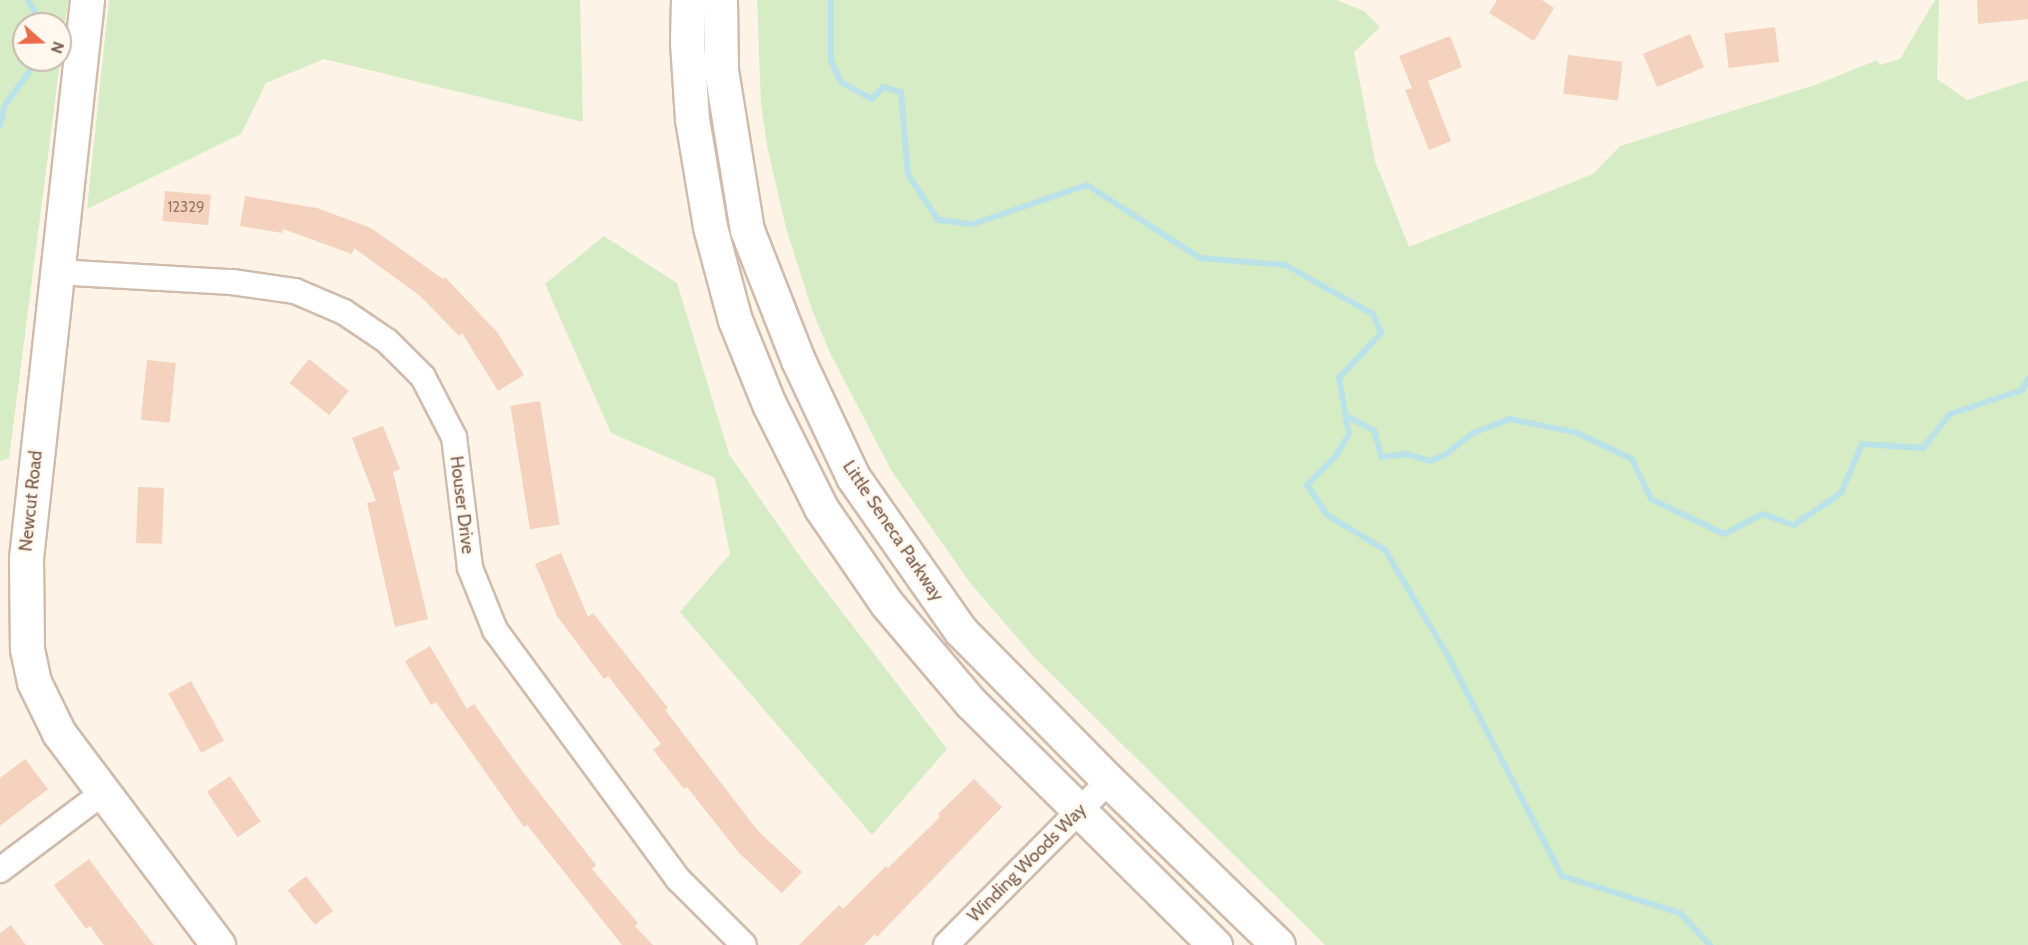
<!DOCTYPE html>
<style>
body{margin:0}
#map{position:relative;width:2028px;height:945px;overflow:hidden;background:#fdf4e7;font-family:Cabin,sans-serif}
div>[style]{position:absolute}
.green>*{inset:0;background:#d5ecc5}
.stream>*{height:6px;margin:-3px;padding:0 3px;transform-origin:3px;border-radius:3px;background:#bae2e8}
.building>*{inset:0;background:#f4d2be;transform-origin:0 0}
.roads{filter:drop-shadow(2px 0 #d0bcac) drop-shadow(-2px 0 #d0bcac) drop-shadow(0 2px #d0bcac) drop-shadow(0 -2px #d0bcac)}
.street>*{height:24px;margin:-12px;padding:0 12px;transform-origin:12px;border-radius:12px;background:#fff}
.secondary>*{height:33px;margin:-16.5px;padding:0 16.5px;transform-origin:16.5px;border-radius:16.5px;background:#fff}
span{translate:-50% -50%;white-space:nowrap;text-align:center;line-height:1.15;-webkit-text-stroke:5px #fff8ef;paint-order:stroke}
.number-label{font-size:15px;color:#987867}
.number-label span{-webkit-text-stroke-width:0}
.street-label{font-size:18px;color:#795a4a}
.north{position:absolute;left:12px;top:12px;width:60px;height:60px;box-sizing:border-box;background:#fff8ef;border:2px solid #c9b9ad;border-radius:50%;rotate:110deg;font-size:16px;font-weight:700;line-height:24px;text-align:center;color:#795a4a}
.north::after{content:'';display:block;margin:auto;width:21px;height:27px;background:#eb6a48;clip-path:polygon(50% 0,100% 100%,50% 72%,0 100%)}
</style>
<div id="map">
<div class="green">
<i style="clip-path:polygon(evenodd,0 0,68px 0,9px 458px,0 461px,0 0,24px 24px,60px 24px,60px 60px,24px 60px,24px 24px)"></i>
<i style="clip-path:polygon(109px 0,580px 0,583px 122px,324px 59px,266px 83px,241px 134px,87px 209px)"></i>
<i style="clip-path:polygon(757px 0,1336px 0,1364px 11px,1380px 27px,1354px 52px,1375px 161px,1409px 247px,1593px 174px,1620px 146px,1818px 84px,1877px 60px,1880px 65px,1900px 59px,1935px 0,1939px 0,1937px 79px,1967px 100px,2028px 80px,2028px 945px,1325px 945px,1033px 656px,971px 584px,891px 470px,829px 351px,812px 310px,786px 228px,767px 146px,761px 104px)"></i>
<i style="clip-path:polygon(604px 236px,677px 283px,729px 454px,806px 565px,947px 749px,872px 835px,680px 612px,730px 554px,715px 478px,611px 433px,545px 284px)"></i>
</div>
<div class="stream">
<i style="left:28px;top:0;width:28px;rotate:60deg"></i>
<i style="left:831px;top:0;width:60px;rotate:90deg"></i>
<i style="left:831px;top:60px;width:24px;rotate:66deg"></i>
<i style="left:841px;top:82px;width:35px;rotate:29deg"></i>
<i style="left:872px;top:99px;width:16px;rotate:-47deg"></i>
<i style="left:883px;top:87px;width:19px;rotate:16deg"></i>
<i style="left:901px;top:92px;width:83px;rotate:85.2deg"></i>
<i style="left:908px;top:175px;width:54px;rotate:56.3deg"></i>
<i style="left:938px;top:220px;width:35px;rotate:7deg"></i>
<i style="left:973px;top:224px;width:120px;rotate:-18.9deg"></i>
<i style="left:1087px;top:185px;width:135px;rotate:32.9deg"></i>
<i style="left:1200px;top:258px;width:85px;rotate:4.7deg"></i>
<i style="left:1285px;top:265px;width:101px;rotate:29.1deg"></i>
<i style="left:1373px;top:314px;width:21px;rotate:67deg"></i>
<i style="left:1381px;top:333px;width:62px;rotate:133deg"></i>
<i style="left:1339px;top:378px;width:57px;rotate:79.9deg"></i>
<i style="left:1349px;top:434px;width:27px;rotate:121deg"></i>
<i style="left:1335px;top:457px;width:40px;rotate:135deg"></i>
<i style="left:1307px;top:485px;width:36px;rotate:56deg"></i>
<i style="left:1327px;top:515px;width:68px;rotate:31.1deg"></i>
<i style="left:1385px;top:550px;width:126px;rotate:59.3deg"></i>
<i style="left:1449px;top:658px;width:246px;rotate:62.6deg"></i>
<i style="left:1562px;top:876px;width:124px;rotate:17.4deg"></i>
<i style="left:1680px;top:913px;width:44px;rotate:46.8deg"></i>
<i style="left:0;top:125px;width:21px;rotate:-76deg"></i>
<i style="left:5px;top:105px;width:56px;rotate:-53.7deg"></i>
<i style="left:1346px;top:416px;width:31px;rotate:27deg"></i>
<i style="left:1374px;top:430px;width:28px;rotate:75deg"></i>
<i style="left:1381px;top:457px;width:25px;rotate:-7deg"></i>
<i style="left:1406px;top:454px;width:25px;rotate:16deg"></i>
<i style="left:1430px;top:461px;width:16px;rotate:-22deg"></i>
<i style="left:1445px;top:455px;width:36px;rotate:-38deg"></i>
<i style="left:1473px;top:433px;width:40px;rotate:-21deg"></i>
<i style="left:1510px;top:419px;width:68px;rotate:11.8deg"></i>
<i style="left:1577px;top:433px;width:61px;rotate:25.3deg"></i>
<i style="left:1632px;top:459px;width:44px;rotate:64.6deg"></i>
<i style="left:1651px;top:499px;width:81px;rotate:25.6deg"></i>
<i style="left:1724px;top:534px;width:44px;rotate:-27.1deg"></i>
<i style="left:1763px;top:514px;width:33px;rotate:20deg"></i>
<i style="left:1794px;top:525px;width:57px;rotate:-34.2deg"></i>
<i style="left:1841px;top:493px;width:53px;rotate:-66.8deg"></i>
<i style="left:1862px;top:444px;width:61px;rotate:3.8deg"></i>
<i style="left:1923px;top:448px;width:43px;rotate:-51.5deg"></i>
<i style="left:1950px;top:414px;width:76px;rotate:-18.4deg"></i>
<i style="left:2022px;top:390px;width:13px;rotate:-61deg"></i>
</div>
<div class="building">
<i style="clip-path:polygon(1497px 0,1542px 0,1554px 8px,1534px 41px,1489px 13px)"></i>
<i style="clip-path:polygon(1977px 0,2028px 0,2028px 19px,1978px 24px)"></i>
<i style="left:1775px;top:27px;width:35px;height:51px;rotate:83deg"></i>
<i style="left:1690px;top:34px;width:36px;height:51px;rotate:67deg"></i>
<i style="clip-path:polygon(1450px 36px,1462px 67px,1428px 81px,1451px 141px,1429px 150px,1405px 90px,1412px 88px,1399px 56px)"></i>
<i style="left:1568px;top:55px;width:55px;height:39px;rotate:7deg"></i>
<i style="left:165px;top:191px;width:46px;height:30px;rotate:5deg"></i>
<i style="clip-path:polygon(245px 196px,317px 208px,371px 228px,443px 279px,445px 277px,497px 332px,524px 375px,498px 391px,462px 333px,459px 336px,419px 295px,354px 248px,352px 254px,283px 229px,282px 233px,240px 226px)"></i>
<i style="left:309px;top:359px;width:51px;height:31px;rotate:39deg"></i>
<i style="left:147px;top:360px;width:29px;height:60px;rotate:6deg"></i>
<i style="left:540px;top:401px;width:125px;height:30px;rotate:81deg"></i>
<i style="clip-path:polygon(383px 426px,400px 469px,393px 472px,428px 619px,395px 627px,367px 503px,376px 501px,352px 438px)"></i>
<i style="left:138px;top:487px;width:26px;height:56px;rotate:2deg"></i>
<i style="clip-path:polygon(561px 553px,588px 617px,593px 613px,668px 708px,665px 710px,758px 831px,802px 872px,782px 893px,739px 853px,687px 787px,684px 789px,653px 750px,661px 744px,608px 676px,604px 679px,557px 616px,535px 564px)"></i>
<i style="clip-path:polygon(430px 646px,467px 709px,474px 704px,516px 763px,596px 865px,592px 869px,638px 923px,635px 926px,653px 945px,622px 945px,527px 825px,524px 827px,436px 702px,431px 705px,405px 661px)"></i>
<i style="left:191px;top:681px;width:68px;height:26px;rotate:61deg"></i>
<i style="clip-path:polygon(25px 759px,48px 789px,0 826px,0 778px)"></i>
<i style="left:230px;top:776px;width:55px;height:28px;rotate:56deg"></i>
<i style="clip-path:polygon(974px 779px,1002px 807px,877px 937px,875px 934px,864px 945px,799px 945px,839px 905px,843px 909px,886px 866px,888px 868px,940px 817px,938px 814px)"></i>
<i style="clip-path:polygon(89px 859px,126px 909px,154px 945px,104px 945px,90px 926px,86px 929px,54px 885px)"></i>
<i style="left:306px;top:876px;width:44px;height:23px;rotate:52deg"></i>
<i style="clip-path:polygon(11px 925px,26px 945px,0 945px,0 933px)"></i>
</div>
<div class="roads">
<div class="street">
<i style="left:56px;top:272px;width:176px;rotate:3.3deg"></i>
<i style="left:232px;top:282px;width:64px;rotate:8.1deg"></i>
<i style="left:295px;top:291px;width:53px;rotate:23.2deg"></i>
<i style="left:344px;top:312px;width:52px;rotate:34deg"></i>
<i style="left:387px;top:341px;width:51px;rotate:45deg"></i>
<i style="left:423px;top:377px;width:68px;rotate:62.7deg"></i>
<i style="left:454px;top:437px;width:132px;rotate:83deg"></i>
<i style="left:470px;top:568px;width:67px;rotate:68deg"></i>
<i style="left:495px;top:630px;width:309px;rotate:53.7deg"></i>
<i style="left:678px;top:879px;width:93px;rotate:45deg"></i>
<i style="left:0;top:870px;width:130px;rotate:-36.9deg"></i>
<i style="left:946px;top:945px;width:231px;rotate:-45.2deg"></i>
</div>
<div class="secondary">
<i style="left:87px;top:0;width:561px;rotate:96.24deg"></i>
<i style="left:26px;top:558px;width:91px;rotate:89.4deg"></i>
<i style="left:27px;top:649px;width:34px;rotate:78deg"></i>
<i style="left:34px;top:682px;width:57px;rotate:63.9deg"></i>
<i style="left:59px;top:733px;width:265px;rotate:53.1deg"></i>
<i style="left:688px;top:0;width:42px;rotate:91.4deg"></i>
<i style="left:687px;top:42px;width:77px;rotate:86.3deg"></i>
<i style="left:692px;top:119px;width:109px;rotate:80.5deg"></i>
<i style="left:710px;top:227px;width:96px;rotate:75deg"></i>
<i style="left:735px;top:320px;width:91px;rotate:68deg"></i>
<i style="left:769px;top:404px;width:116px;rotate:63.4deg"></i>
<i style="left:821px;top:508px;width:116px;rotate:55.5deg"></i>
<i style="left:887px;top:604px;width:130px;rotate:49.7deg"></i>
<i style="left:971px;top:703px;width:344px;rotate:44.8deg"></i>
<i style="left:720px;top:0;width:70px;rotate:89.2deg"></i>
<i style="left:721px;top:70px;width:162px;rotate:80.8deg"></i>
<i style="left:747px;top:230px;width:140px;rotate:68.6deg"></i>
<i style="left:798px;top:360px;width:129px;rotate:64.8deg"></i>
<i style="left:853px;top:477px;width:188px;rotate:55deg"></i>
<i style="left:961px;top:631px;width:211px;rotate:45.4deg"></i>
<i style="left:1109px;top:781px;width:235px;rotate:44.1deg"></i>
</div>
</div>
<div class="number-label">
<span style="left:186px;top:208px">12329</span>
</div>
<div class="street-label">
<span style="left:31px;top:501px;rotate:-84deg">Newcut Road</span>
<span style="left:462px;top:505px;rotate:83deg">Houser Drive</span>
<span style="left:893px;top:531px;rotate:56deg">Little Seneca Parkway</span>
<span style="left:1027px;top:863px;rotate:-45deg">Winding Woods Way</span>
</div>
<div class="north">N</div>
</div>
